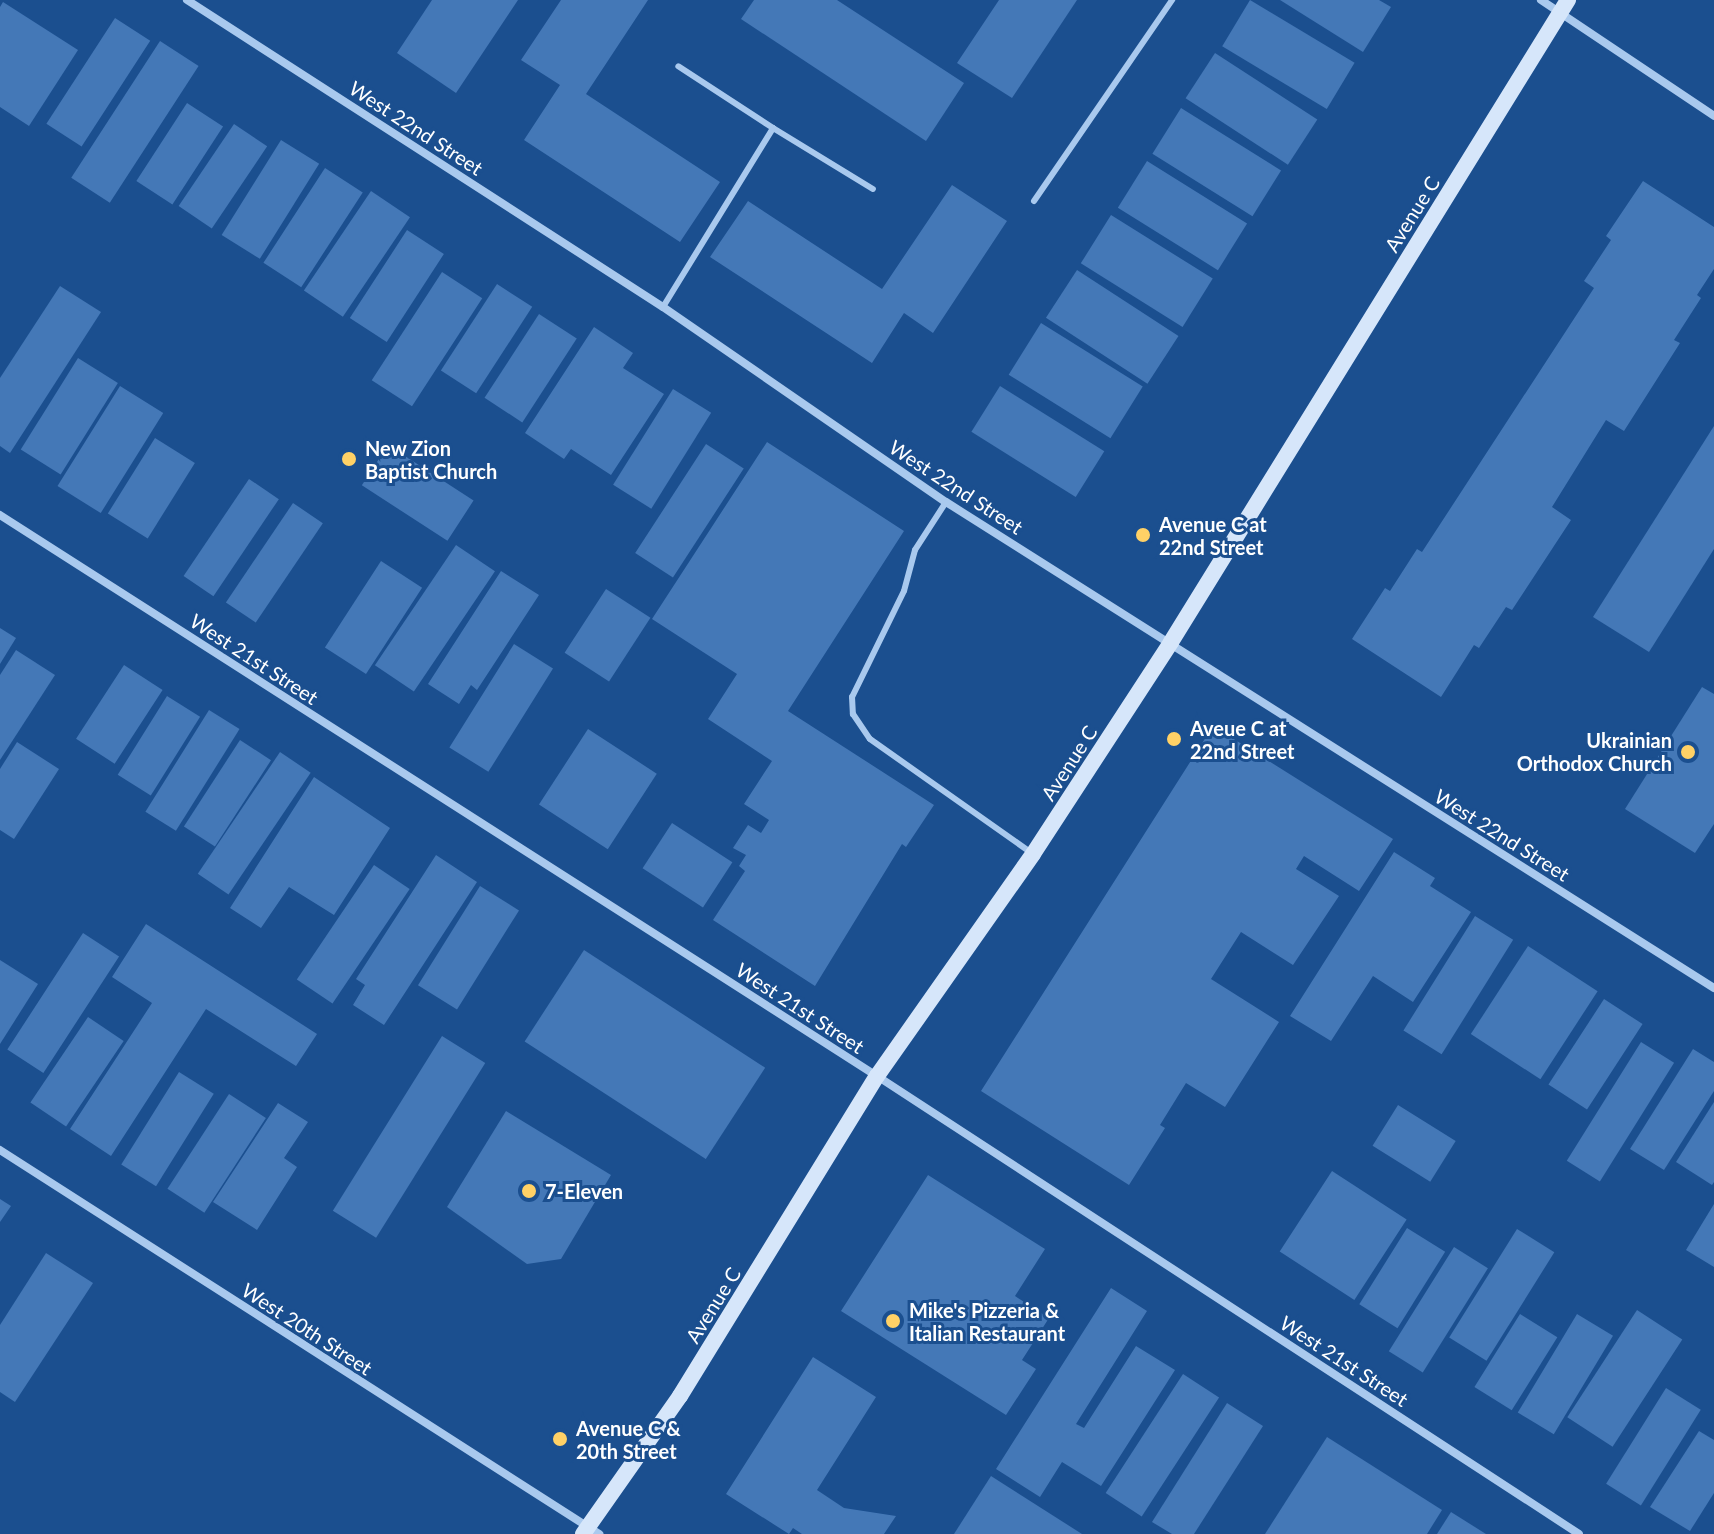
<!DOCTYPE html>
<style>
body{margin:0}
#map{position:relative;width:1714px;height:1534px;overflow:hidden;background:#1b4f8f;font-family:Lato,sans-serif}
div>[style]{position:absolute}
.building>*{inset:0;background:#4478b7;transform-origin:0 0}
.lane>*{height:6px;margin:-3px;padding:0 3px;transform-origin:3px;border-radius:3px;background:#a9c9ee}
.street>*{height:8px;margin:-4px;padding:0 4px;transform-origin:4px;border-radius:4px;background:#a9c9ee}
.secondary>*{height:16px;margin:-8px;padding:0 8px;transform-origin:8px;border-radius:8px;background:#d6e6fa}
.dots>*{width:22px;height:22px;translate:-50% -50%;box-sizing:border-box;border:4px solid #1b4f8f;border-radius:50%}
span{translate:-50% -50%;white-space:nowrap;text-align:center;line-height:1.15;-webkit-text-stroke:6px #1b4f8f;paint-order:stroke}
.street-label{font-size:20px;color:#fff}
.poi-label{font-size:20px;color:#fff;font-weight:700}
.left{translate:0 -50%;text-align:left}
.right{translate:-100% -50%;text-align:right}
</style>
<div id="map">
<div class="building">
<i style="clip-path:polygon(432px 0,518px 0,456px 93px,397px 53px)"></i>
<i style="clip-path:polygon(561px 0,648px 0,586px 94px,720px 182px,680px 242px,524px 140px,560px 85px,521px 60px)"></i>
<i style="clip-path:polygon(754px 0,837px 0,964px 83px,926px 141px,741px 19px)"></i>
<i style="clip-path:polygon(999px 0,1077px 0,1012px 98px,957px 63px)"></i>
<i style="left:1250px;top:0;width:122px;height:54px;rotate:31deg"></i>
<i style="clip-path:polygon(1280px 0,1379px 0,1391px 7px,1363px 52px)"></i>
<i style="clip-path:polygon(3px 2px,78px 50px,29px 126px,0 107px,0 7px)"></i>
<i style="left:115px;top:18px;width:42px;height:126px;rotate:33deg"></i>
<i style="left:160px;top:41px;width:46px;height:163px;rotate:33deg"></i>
<i style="left:1215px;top:53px;width:122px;height:54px;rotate:33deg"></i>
<i style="left:187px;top:103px;width:43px;height:93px;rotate:33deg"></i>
<i style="left:1181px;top:108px;width:118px;height:54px;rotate:32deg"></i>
<i style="left:234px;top:124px;width:40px;height:99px;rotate:34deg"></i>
<i style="left:281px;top:140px;width:45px;height:112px;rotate:32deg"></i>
<i style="left:1147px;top:161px;width:118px;height:55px;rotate:32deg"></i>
<i style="left:325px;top:168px;width:45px;height:113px;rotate:33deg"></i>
<i style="clip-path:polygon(1643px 181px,1714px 227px,1714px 269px,1697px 295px,1701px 298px,1674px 340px,1680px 343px,1624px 431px,1606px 420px,1552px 507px,1571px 520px,1512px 610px,1506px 607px,1479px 648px,1474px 645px,1441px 697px,1352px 639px,1385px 588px,1390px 591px,1417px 549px,1422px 552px,1594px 288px,1584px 281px,1611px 240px,1606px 236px)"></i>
<i style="clip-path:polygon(952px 185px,1007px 221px,933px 333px,904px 313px,872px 363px,710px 257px,748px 201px,882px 289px)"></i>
<i style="left:371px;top:191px;width:47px;height:120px;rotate:34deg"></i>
<i style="left:1111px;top:215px;width:120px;height:57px;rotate:32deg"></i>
<i style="left:407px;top:230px;width:44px;height:105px;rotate:33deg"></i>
<i style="left:1077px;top:270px;width:121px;height:57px;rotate:33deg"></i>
<i style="left:442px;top:272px;width:48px;height:129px;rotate:33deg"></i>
<i style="left:497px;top:284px;width:42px;height:103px;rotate:33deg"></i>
<i style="clip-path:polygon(60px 286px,101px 312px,10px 453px,0 446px,0 378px)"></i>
<i style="left:539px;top:314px;width:45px;height:100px;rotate:33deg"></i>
<i style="left:1041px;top:323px;width:120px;height:61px;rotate:32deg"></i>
<i style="clip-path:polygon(594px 327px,633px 353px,623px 368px,664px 394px,611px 475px,571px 449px,564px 459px,525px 433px)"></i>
<i style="left:78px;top:358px;width:47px;height:108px;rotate:32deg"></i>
<i style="left:120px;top:386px;width:51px;height:118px;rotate:32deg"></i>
<i style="left:1000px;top:386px;width:123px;height:54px;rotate:32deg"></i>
<i style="left:673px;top:389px;width:45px;height:113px;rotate:32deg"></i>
<i style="clip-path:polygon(1714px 426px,1714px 549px,1649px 652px,1593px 617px)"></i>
<i style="left:155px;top:438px;width:47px;height:89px;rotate:32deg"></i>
<i style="clip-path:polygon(767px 442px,904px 531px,788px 711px,934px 805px,906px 847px,902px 844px,815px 986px,713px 920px,745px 871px,739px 866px,746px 855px,733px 848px,748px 825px,761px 833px,769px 820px,744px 804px,772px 761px,708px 719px,737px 674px,652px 619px)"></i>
<i style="left:706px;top:444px;width:45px;height:130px;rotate:33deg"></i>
<i style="left:388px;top:445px;width:102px;height:48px;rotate:33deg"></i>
<i style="left:249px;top:479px;width:36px;height:117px;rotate:34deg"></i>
<i style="left:293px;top:503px;width:36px;height:120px;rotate:34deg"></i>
<i style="left:456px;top:545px;width:47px;height:145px;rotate:34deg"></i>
<i style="left:381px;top:561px;width:49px;height:103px;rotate:33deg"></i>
<i style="clip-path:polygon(501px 571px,539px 595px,477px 690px,471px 685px,459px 704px,428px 684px)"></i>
<i style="left:606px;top:589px;width:53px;height:76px;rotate:33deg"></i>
<i style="clip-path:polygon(0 628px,16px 638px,0 664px)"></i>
<i style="left:514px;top:644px;width:46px;height:122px;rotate:32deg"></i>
<i style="clip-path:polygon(16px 650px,55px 675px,0 760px,0 675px)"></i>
<i style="left:124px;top:665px;width:46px;height:88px;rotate:33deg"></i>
<i style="clip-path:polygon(1702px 687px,1714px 694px,1714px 824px,1695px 853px,1625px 809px)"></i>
<i style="left:167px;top:696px;width:39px;height:93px;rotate:32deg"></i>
<i style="left:209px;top:710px;width:36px;height:120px;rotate:32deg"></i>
<i style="clip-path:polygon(1213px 726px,1393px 839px,1359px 891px,1304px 856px,1296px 869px,1339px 896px,1293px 965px,1241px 932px,1211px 979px,1279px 1022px,1225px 1107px,1186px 1083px,1160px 1125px,1165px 1128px,1129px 1185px,981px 1091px)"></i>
<i style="left:588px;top:729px;width:82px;height:90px;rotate:33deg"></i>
<i style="left:240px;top:740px;width:37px;height:103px;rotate:33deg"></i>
<i style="clip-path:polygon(17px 742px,59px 769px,14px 839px,0 830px,0 769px)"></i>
<i style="left:280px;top:752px;width:37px;height:147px;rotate:34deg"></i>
<i style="clip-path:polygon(314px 777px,390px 828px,334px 915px,289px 887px,261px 928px,230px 908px)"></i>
<i style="left:672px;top:823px;width:72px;height:54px;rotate:33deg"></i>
<i style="clip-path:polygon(1394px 852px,1435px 878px,1430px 886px,1471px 912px,1413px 1002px,1373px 976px,1331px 1041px,1290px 1016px)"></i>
<i style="clip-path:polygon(436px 855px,477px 882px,384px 1025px,353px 1005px,365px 985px,356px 979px)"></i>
<i style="left:374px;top:865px;width:43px;height:138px;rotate:34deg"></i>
<i style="left:480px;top:886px;width:46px;height:117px;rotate:32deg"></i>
<i style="left:1475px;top:916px;width:45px;height:135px;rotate:32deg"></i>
<i style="clip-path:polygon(146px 924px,317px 1034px,296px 1066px,206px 1009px,111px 1156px,70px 1129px,152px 1003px,112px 977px)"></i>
<i style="left:83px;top:933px;width:43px;height:139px;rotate:33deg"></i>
<i style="left:1528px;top:946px;width:83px;height:105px;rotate:33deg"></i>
<i style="left:584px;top:950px;width:216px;height:109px;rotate:33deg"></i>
<i style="clip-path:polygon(0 960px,38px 984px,0 1044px)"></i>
<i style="left:1604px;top:999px;width:46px;height:102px;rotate:33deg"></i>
<i style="left:88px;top:1017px;width:43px;height:103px;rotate:34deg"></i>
<i style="left:442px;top:1036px;width:51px;height:206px;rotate:32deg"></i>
<i style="left:1641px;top:1042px;width:39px;height:140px;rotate:32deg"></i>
<i style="clip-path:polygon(1693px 1049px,1714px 1062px,1714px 1091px,1664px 1170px,1630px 1149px)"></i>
<i style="left:179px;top:1072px;width:41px;height:109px;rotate:32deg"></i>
<i style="left:229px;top:1094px;width:44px;height:113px;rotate:33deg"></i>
<i style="clip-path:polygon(1714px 1102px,1714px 1182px,1712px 1185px,1676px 1162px)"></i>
<i style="clip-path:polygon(278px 1103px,308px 1122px,284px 1158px,297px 1167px,257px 1230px,213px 1202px)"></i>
<i style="left:1398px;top:1105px;width:68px;height:48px;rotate:32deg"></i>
<i style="clip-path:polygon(506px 1111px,611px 1175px,561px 1259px,527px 1264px,447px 1207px)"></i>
<i style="left:1332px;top:1171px;width:89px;height:96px;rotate:33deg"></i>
<i style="clip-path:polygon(928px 1175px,1045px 1249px,1015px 1296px,1049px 1318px,1022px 1360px,1036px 1369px,1006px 1415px,841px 1311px)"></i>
<i style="clip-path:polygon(0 1199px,11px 1206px,0 1222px)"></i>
<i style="clip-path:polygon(1714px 1204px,1714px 1267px,1686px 1250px)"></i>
<i style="left:1407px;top:1228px;width:45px;height:90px;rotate:32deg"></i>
<i style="left:1517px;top:1229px;width:44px;height:128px;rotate:32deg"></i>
<i style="left:1454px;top:1247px;width:40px;height:123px;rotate:32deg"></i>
<i style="clip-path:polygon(46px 1253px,93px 1283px,15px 1402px,0 1392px,0 1325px)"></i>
<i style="clip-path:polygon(1111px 1288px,1147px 1311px,1076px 1424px,1084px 1428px,1136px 1346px,1175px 1370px,1101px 1486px,1062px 1462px,1040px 1497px,996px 1469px)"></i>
<i style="left:1637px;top:1310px;width:54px;height:128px;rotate:33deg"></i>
<i style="left:1520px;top:1314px;width:44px;height:86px;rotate:32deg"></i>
<i style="left:1577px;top:1314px;width:42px;height:115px;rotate:31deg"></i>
<i style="clip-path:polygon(813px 1357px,876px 1397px,817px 1490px,844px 1508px,896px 1516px,884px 1534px,802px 1534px,793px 1528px,789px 1534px,726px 1494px)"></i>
<i style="left:1183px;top:1374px;width:43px;height:142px;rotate:33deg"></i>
<i style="left:1666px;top:1388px;width:41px;height:113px;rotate:32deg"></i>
<i style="clip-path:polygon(1227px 1403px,1263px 1426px,1194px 1534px,1172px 1534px,1152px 1522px)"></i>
<i style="clip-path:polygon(1699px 1431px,1714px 1440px,1714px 1493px,1690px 1531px,1650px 1507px)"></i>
<i style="clip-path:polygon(1327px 1437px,1442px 1510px,1427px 1534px,1265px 1534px)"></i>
<i style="clip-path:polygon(991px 1476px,1082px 1534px,954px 1534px)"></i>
<i style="clip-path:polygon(1451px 1512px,1486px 1534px,1437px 1534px)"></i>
</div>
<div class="lane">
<i style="left:773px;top:128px;width:117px;rotate:31.4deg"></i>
<i style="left:1034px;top:201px;width:244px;rotate:-55.5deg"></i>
<i style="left:663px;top:307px;width:210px;rotate:-58.4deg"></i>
<i style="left:773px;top:128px;width:113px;rotate:-146.9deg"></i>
<i style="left:946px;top:502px;width:57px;rotate:122.9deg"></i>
<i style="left:915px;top:550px;width:42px;rotate:105deg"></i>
<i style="left:904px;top:591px;width:118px;rotate:116.1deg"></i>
<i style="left:852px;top:697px;width:17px;rotate:87deg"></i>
<i style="left:853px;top:714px;width:30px;rotate:56deg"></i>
<i style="left:870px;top:739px;width:199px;rotate:35.2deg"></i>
</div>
<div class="street">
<i style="left:187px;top:0;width:566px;rotate:32.82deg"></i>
<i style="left:663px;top:307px;width:344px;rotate:34.6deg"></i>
<i style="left:946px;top:502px;width:909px;rotate:32.33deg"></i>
<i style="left:1541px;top:0;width:208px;rotate:33.8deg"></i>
<i style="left:0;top:515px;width:1041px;rotate:32.61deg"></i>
<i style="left:877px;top:1076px;width:838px;rotate:33.12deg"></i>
<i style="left:0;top:1150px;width:712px;rotate:32.66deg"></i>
</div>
<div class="secondary">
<i style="left:583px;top:1534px;width:169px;rotate:-54.9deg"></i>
<i style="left:680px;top:1396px;width:376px;rotate:-58.4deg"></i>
<i style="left:877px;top:1076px;width:271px;rotate:-54.9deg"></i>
<i style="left:1033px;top:854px;width:253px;rotate:-56.9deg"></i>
<i style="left:1171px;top:642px;width:755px;rotate:-58.27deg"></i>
</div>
<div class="dots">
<i style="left:349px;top:459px;background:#ffd166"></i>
<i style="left:1143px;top:535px;background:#ffd166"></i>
<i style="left:1174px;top:739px;background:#ffd166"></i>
<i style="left:1688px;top:752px;background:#ffd166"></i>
<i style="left:529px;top:1191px;background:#ffd166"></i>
<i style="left:893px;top:1321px;background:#ffd166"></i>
<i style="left:560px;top:1439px;background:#ffd166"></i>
</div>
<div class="street-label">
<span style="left:416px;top:128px;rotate:33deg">West 22nd Street</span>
<span style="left:1412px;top:214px;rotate:-58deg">Avenue C</span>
<span style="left:956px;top:487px;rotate:33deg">West 22nd Street</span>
<span style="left:254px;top:659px;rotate:33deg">West 21st Street</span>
<span style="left:1069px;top:763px;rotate:-57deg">Avenue C</span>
<span style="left:1502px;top:835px;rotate:32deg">West 22nd Street</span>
<span style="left:800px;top:1008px;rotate:33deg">West 21st Street</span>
<span style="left:713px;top:1305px;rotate:-58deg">Avenue C</span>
<span style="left:307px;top:1329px;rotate:33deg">West 20th Street</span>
<span style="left:1344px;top:1361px;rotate:33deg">West 21st Street</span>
</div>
<div class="poi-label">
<span class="left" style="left:365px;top:460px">New Zion<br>Baptist Church</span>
<span class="left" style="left:1159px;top:536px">Avenue C at<br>22nd Street</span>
<span class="left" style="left:1190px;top:740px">Aveue C at<br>22nd Street</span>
<span class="right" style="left:1672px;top:752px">Ukrainian<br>Orthodox Church</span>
<span class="left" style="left:545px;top:1191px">7-Eleven</span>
<span class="left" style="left:909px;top:1322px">Mike's Pizzeria &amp;<br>Italian Restaurant</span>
<span class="left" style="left:576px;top:1440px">Avenue C &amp;<br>20th Street</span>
</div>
</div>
